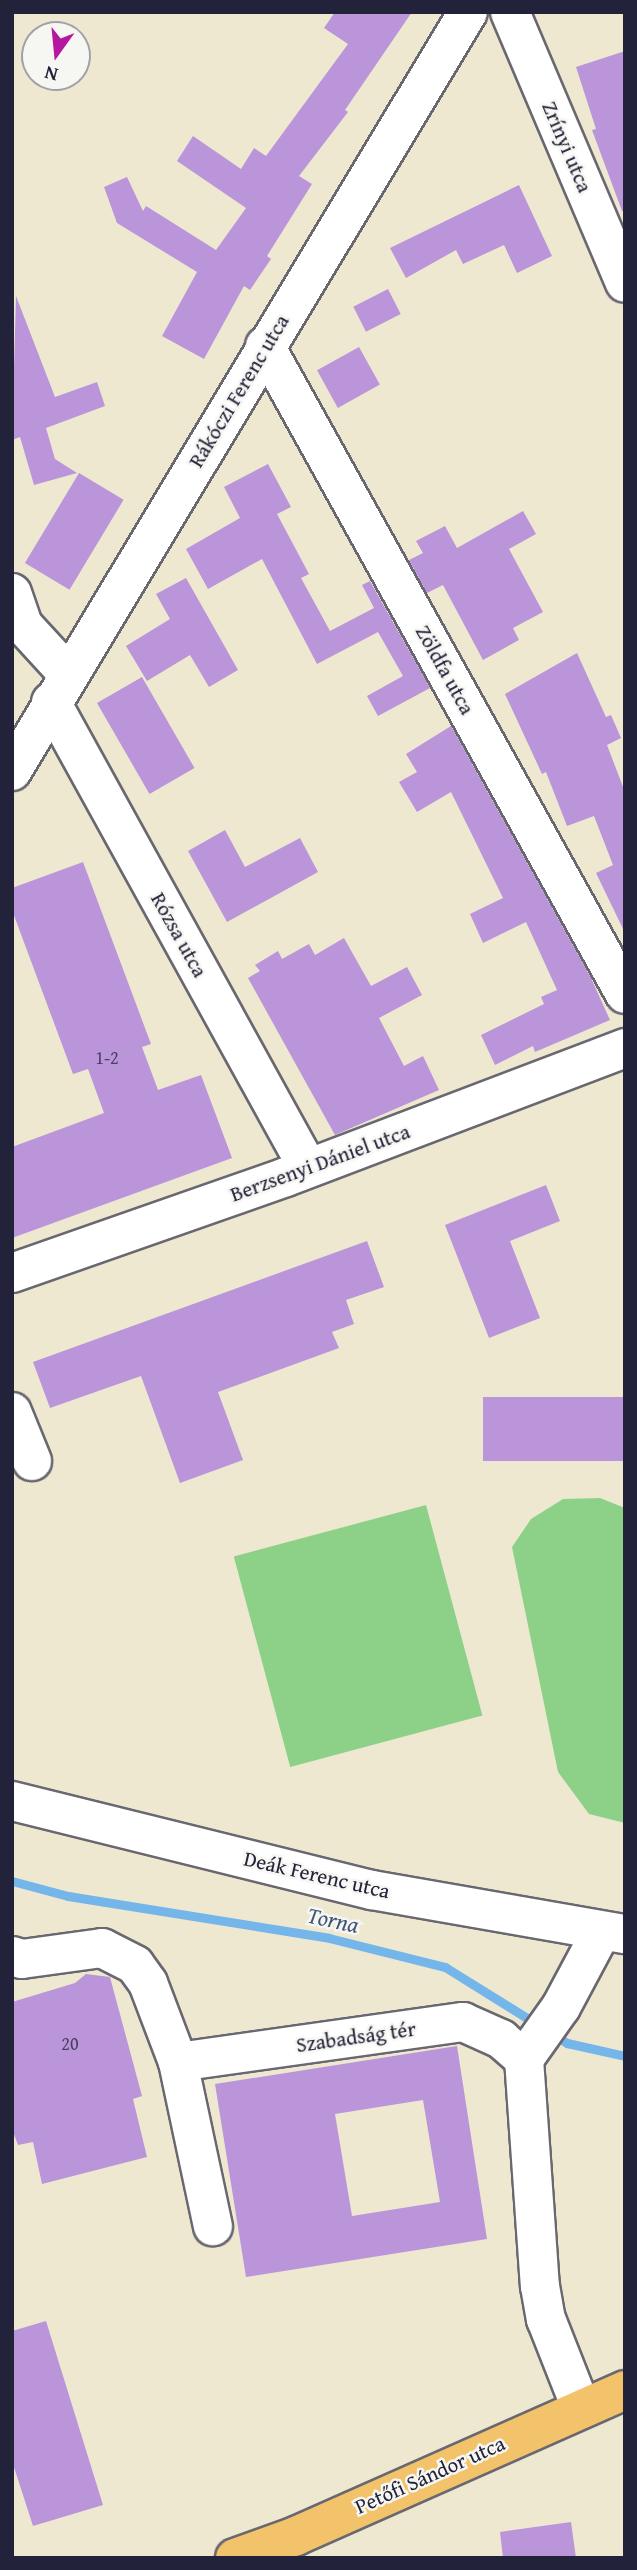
<!DOCTYPE html>
<meta charset="utf-8">
<style>
body{margin:0}
#map{position:relative;width:637px;height:2570px;overflow:hidden;background:#eee8d1;font-family:"Gentium Book Plus",serif}
div>[style]{position:absolute}
.green>*{inset:0;background:#8dd189;transform-origin:0 0}
.stream>*{height:9px;margin:-4.5px;padding:0 4.5px;transform-origin:4.5px;border-radius:4.5px;background:#75b6ea}
.building>*{inset:0;background:#ba95da;transform-origin:0 0}
.roads{filter:drop-shadow(2px 0 #696770) drop-shadow(-2px 0 #696770) drop-shadow(0 2px #696770) drop-shadow(0 -2px #696770)}
.minor>*{height:38px;margin:-19px;padding:0 19px;transform-origin:19px;border-radius:19px;background:#fff}
.major>*{height:38px;margin:-19px;padding:0 19px;transform-origin:19px;border-radius:19px;background:#f2c36a}
span{translate:-50% -50%;white-space:nowrap;text-align:center;line-height:1.15;-webkit-text-stroke:5px #f6f6f2;paint-order:stroke}
.number-label{font-size:18px;color:#483f63}
.number-label span{-webkit-text-stroke-width:0}
.street-label{font-size:21px;color:#22223b}
.water-label{font-size:23px;color:#3f5678;font-style:italic}
.frame{position:absolute;inset:0;border:14px solid #22223b;pointer-events:none}
.north{position:absolute;left:21px;top:21px;width:70px;height:70px;box-sizing:border-box;background:#f6f6f2;border:2px solid #a1a1a9;border-radius:50%;rotate:195deg;font-size:19px;font-weight:700;line-height:28px;text-align:center;color:#22223b}
.north::after{content:'';display:block;margin:auto;width:24px;height:32px;background:#b5179e;clip-path:polygon(50% 0,100% 100%,50% 72%,0 100%)}
</style>
<div id="map">
<div class="green">
<i style="clip-path:polygon(600px 1498px,625px 1508px,625px 1823px,589px 1814px,558px 1772px,512px 1547px,531px 1519px,563px 1499px)"></i>
<i style="left:426px;top:1505px;width:218px;height:199px;rotate:75deg"></i>
</div>
<div class="stream">
<i style="left:12px;top:1881px;width:58px;rotate:15deg"></i>
<i style="left:68px;top:1896px;width:264px;rotate:9.1deg"></i>
<i style="left:329px;top:1938px;width:120px;rotate:14deg"></i>
<i style="left:445px;top:1967px;width:110px;rotate:31.9deg"></i>
<i style="left:553px;top:2034px;width:17px;rotate:33deg"></i>
<i style="left:567px;top:2043px;width:59px;rotate:12.6deg"></i>
</div>
<div class="building">
<i style="clip-path:polygon(335px 12px,412px 12px,345px 110px,348px 112px,299px 176px,312px 184px,267px 256px,271px 259px,250px 290px,244px 286px,204px 359px,162px 336px,197px 272px,117px 223px,104px 187px,127px 177px,143px 211px,146px 206px,216px 250px,246px 208px,177px 161px,193px 136px,241px 169px,254px 148px,266px 156px,348px 44px,324px 28px)"></i>
<i style="clip-path:polygon(625px 51px,625px 211px,622px 211px,592px 130px,596px 129px,576px 67px)"></i>
<i style="clip-path:polygon(519px 185px,552px 256px,517px 273px,504px 245px,463px 264px,456px 250px,406px 278px,390px 248px)"></i>
<i style="left:388px;top:289px;width:28px;height:39px;rotate:63deg"></i>
<i style="clip-path:polygon(16px 296px,55px 397px,97px 382px,105px 406px,46px 428px,55px 459px,77px 473px,34px 485px,20px 437px,12px 440px)"></i>
<i style="left:359px;top:347px;width:43px;height:48px;rotate:61deg"></i>
<i style="clip-path:polygon(268px 464px,291px 507px,277px 514px,309px 574px,301px 578px,330px 631px,374px 608px,362px 585px,370px 581px,430px 688px,378px 716px,367px 696px,403px 676px,378px 632px,317px 664px,262px 559px,208px 589px,186px 549px,240px 518px,224px 487px)"></i>
<i style="left:79px;top:473px;width:52px;height:105px;rotate:31deg"></i>
<i style="clip-path:polygon(523px 511px,536px 534px,509px 549px,543px 612px,513px 628px,519px 640px,483px 660px,443px 585px,427px 593px,409px 560px,423px 553px,416px 541px,445px 526px,457px 548px)"></i>
<i style="clip-path:polygon(186px 578px,238px 670px,209px 687px,190px 655px,147px 681px,126px 646px,170px 619px,156px 594px)"></i>
<i style="clip-path:polygon(577px 653px,606px 717px,611px 715px,621px 738px,607px 745px,625px 792px,625px 933px,596px 873px,613px 865px,594px 816px,567px 826px,546px 772px,542px 774px,505px 694px)"></i>
<i style="left:142px;top:677px;width:105px;height:52px;rotate:60deg"></i>
<i style="clip-path:polygon(451px 726px,591px 978px,610px 1020px,535px 1052px,533px 1046px,495px 1065px,481px 1035px,544px 1004px,541px 997px,557px 990px,526px 922px,483px 943px,470px 914px,503px 898px,451px 792px,417px 812px,399px 782px,417px 772px,406px 754px)"></i>
<i style="clip-path:polygon(225px 830px,245px 867px,300px 838px,318px 872px,227px 922px,188px 851px)"></i>
<i style="clip-path:polygon(83px 862px,151px 1044px,142px 1047px,158px 1090px,201px 1075px,232px 1158px,12px 1238px,12px 1147px,104px 1113px,88px 1069px,73px 1074px,12px 910px,12px 888px)"></i>
<i style="clip-path:polygon(344px 938px,371px 986px,407px 967px,422px 995px,379px 1018px,404px 1066px,423px 1056px,439px 1090px,335px 1135px,248px 978px,260px 971px,255px 965px,278px 951px,282px 959px,309px 944px,315px 955px)"></i>
<i style="clip-path:polygon(546px 1185px,560px 1221px,510px 1241px,540px 1318px,489px 1338px,445px 1225px)"></i>
<i style="clip-path:polygon(367px 1241px,384px 1287px,346px 1300px,354px 1324px,332px 1332px,339px 1348px,218px 1392px,243px 1460px,180px 1483px,141px 1376px,50px 1408px,33px 1362px)"></i>
<i style="left:625px;top:1397px;width:64px;height:142px;rotate:90deg"></i>
<i style="clip-path:polygon(86px 1974px,110px 1977px,142px 2096px,133px 2099px,147px 2157px,42px 2184px,33px 2142px,18px 2145px,12px 2129px,12px 2002px,75px 1983px)"></i>
<i style="clip-path:polygon(evenodd,457px 2046px,487px 2239px,246px 2277px,215px 2084px,457px 2046px,423px 2100px,440px 2202px,352px 2216px,335px 2114px,423px 2100px)"></i>
<i style="clip-path:polygon(46px 2321px,103px 2505px,33px 2526px,12px 2461px,12px 2331px)"></i>
<i style="clip-path:polygon(571px 2522px,576px 2558px,503px 2558px,500px 2532px)"></i>
</div>
<div class="roads">
<div class="minor">
<i style="left:510px;top:12px;width:294px;rotate:67deg"></i>
<i style="left:265px;top:346px;width:741px;rotate:60.95deg"></i>
<i style="left:12px;top:593px;width:34px;rotate:71deg"></i>
<i style="left:23px;top:625px;width:67px;rotate:47.4deg"></i>
<i style="left:51px;top:702px;width:532px;rotate:61.12deg"></i>
<i style="left:12px;top:771px;width:885px;rotate:-59deg"></i>
<i style="left:12px;top:1273px;width:290px;rotate:-19.3deg"></i>
<i style="left:286px;top:1177px;width:363px;rotate:-20.8deg"></i>
<i style="left:12px;top:1412px;width:53px;rotate:67.8deg"></i>
<i style="left:12px;top:1801px;width:371px;rotate:13.9deg"></i>
<i style="left:372px;top:1890px;width:257px;rotate:9.9deg"></i>
<i style="left:12px;top:1956px;width:10px;rotate:17deg"></i>
<i style="left:22px;top:1959px;width:81px;rotate:-7.8deg"></i>
<i style="left:102px;top:1948px;width:37px;rotate:27deg"></i>
<i style="left:135px;top:1965px;width:22px;rotate:54deg"></i>
<i style="left:148px;top:1983px;width:85px;rotate:69.2deg"></i>
<i style="left:178px;top:2062px;width:288px;rotate:-8deg"></i>
<i style="left:463px;top:2022px;width:42px;rotate:24.1deg"></i>
<i style="left:501px;top:2039px;width:30px;rotate:41deg"></i>
<i style="left:524px;top:2059px;width:228px;rotate:86deg"></i>
<i style="left:540px;top:2286px;width:34px;rotate:80deg"></i>
<i style="left:546px;top:2319px;width:96px;rotate:68.5deg"></i>
<i style="left:524px;top:2059px;width:64px;rotate:-54.6deg"></i>
<i style="left:561px;top:2007px;width:85px;rotate:-61.9deg"></i>
<i style="left:178px;top:2062px;width:168px;rotate:78deg"></i>
</div>
<div class="major">
<i style="left:235px;top:2558px;width:65px;rotate:-19.8deg"></i>
<i style="left:296px;top:2536px;width:360px;rotate:-23.9deg"></i>
</div>
</div>
<div class="number-label">
<span style="left:107px;top:1058px">1-2</span>
<span style="left:70px;top:2044px">20</span>
</div>
<div class="street-label">
<span style="left:567px;top:147px;rotate:67deg">Zrínyi utca</span>
<span style="left:239px;top:391px;rotate:-59deg">Rákóczi Ferenc utca</span>
<span style="left:445px;top:670px;rotate:61deg">Zöldfa utca</span>
<span style="left:179px;top:935px;rotate:61deg">Rózsa utca</span>
<span style="left:320px;top:1163px;rotate:-20deg">Berzsenyi Dániel utca</span>
<span style="left:317px;top:1875px;rotate:13deg">Deák Ferenc utca</span>
<span style="left:356px;top:2037px;rotate:-8deg">Szabadság tér</span>
<span style="left:430px;top:2475px;rotate:-24deg">Petőfi Sándor utca</span>
</div>
<div class="water-label">
<span style="left:333px;top:1920px;rotate:12deg">Torna</span>
</div>
<div class="frame"></div>
<div class="north">N</div>
</div>
